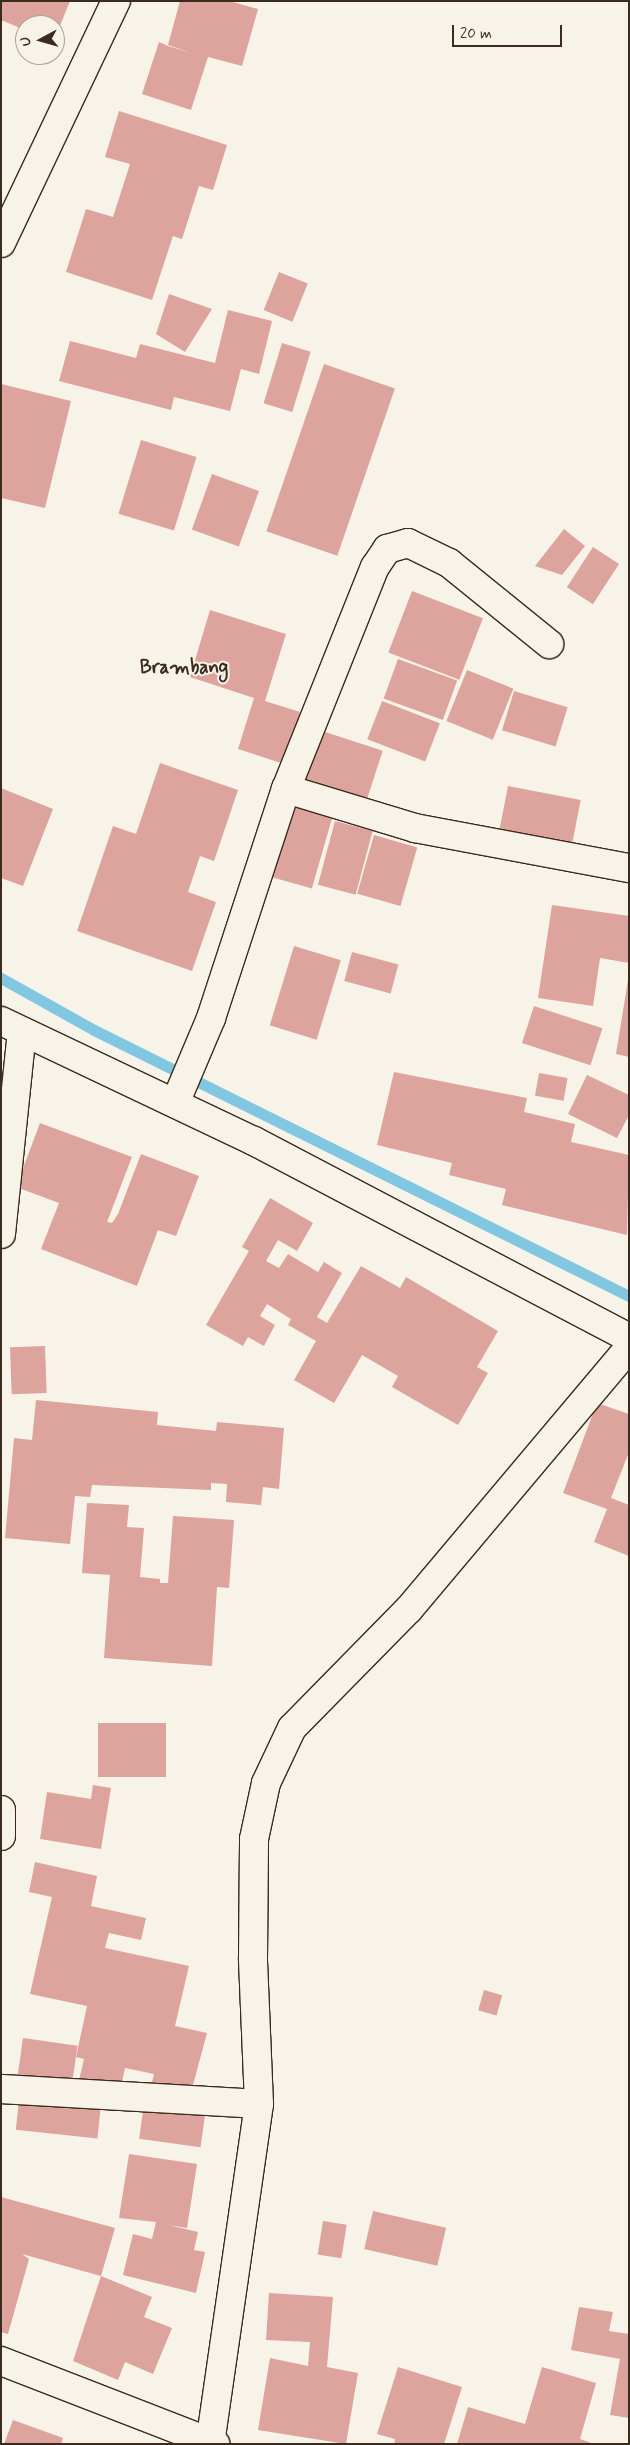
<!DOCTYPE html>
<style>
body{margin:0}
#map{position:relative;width:630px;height:2445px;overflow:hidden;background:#f7f3e8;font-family:Mynerve,sans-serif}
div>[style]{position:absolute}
.stream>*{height:11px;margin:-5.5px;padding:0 5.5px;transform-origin:5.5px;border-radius:5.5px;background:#81c7e2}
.building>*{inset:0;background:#dda39d;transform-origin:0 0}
.roads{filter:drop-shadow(1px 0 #3b2a1e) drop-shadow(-1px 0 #3b2a1e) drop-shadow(0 1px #3b2a1e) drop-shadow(0 -1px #3b2a1e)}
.street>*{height:28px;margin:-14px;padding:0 14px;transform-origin:14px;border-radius:14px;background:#f7f3e8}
.secondary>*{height:28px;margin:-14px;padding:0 14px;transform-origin:14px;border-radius:14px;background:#f7f3e8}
span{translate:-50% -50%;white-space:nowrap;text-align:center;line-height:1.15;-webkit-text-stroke:4px #f7f3e8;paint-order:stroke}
.quarter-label{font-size:19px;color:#3b2a1e;font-weight:700}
.frame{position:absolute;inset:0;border:2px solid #3b2a1e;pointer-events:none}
.north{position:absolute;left:15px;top:15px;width:50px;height:50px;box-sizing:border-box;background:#f7f3e8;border:1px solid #aca397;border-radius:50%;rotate:264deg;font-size:14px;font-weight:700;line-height:20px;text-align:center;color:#3b2a1e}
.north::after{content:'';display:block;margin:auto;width:18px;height:22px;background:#3b2a1e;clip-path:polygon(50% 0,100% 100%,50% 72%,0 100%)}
.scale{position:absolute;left:452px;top:25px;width:110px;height:22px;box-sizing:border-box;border:2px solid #3b2a1e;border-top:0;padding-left:6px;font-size:15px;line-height:18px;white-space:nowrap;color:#3b2a1e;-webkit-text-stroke:4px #f7f3e8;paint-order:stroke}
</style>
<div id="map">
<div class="stream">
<i style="left:1px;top:978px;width:107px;rotate:29.2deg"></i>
<i style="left:94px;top:1030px;width:597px;rotate:26.44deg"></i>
</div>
<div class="building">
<i style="clip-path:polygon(1px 1px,70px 1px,55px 38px,55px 25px,25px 25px,25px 30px,1px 20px)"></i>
<i style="clip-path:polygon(180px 1px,229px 1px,258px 9px,242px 66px,208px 57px,191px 110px,142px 94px,159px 42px,168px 46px,191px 53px,168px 45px)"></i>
<i style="clip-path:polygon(119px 111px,227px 145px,213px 190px,199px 186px,182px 239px,173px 236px,152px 300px,66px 272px,86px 209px,113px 217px,130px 164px,105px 157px)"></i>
<i style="left:279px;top:272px;width:31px;height:41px;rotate:22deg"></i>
<i style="clip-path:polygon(169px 294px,212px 309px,185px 352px,156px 334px)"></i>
<i style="clip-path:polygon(228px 310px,272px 321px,259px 374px,241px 369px,230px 411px,174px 397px,171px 410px,59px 381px,70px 341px,136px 358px,140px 344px,215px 363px)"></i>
<i style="left:282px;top:343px;width:30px;height:63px;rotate:17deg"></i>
<i style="left:324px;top:364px;width:75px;height:177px;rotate:19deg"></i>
<i style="clip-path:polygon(1px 384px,71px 401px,45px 508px,1px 498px)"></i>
<i style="left:141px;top:440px;width:58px;height:77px;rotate:17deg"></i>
<i style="left:212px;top:474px;width:50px;height:59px;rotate:20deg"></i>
<i style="clip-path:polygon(564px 529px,585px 546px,562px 575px,535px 566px)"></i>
<i style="left:593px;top:547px;width:31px;height:48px;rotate:33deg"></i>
<i style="left:412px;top:591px;width:76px;height:66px;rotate:21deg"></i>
<i style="clip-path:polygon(210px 610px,286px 634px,265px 701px,300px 712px,284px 764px,238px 749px,254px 698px,190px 677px)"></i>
<i style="left:398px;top:659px;width:63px;height:42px;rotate:20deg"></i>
<i style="left:467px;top:670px;width:50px;height:55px;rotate:22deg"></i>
<i style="left:514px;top:691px;width:56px;height:41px;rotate:17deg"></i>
<i style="left:382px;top:701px;width:62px;height:41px;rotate:21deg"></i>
<i style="left:319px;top:730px;width:67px;height:61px;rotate:18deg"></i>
<i style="clip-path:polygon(160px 763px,238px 790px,214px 861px,200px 856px,188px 892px,216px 902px,192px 971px,77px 931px,113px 826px,136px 834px)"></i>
<i style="left:508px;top:786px;width:74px;height:48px;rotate:11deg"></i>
<i style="clip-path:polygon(1px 788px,53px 809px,23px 886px,1px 878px)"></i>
<i style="left:289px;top:805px;width:45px;height:74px;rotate:16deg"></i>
<i style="left:335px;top:821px;width:39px;height:66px;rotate:15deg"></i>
<i style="left:374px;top:835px;width:45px;height:61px;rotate:16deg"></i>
<i style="clip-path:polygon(552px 905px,629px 916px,629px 963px,600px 958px,593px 1006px,538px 998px)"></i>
<i style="left:294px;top:946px;width:49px;height:83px;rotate:17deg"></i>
<i style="left:352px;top:952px;width:48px;height:30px;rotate:15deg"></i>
<i style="clip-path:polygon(628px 980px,629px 980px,629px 1057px,616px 1054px)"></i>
<i style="left:534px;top:1006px;width:72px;height:39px;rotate:18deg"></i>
<i style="clip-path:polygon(394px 1072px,527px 1098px,524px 1112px,575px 1124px,571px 1142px,629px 1155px,627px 1235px,502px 1205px,506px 1189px,449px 1175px,452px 1163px,377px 1145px)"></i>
<i style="left:539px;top:1073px;width:29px;height:23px;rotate:10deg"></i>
<i style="clip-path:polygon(587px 1075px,629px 1095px,629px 1115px,617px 1138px,568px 1114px)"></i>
<i style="clip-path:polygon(40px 1123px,132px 1157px,107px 1222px,112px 1223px,118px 1214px,141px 1154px,199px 1176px,176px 1236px,158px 1230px,137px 1286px,41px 1249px,59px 1203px,16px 1187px)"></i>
<i style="clip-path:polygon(270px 1198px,313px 1223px,297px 1251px,278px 1240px,266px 1261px,279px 1268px,288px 1254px,318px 1272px,324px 1262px,342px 1273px,317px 1317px,327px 1323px,361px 1266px,400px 1288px,406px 1277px,498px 1331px,477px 1367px,488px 1373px,458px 1425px,392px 1387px,398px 1376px,362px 1355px,334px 1403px,294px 1380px,316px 1341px,288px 1325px,291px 1319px,267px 1304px,260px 1316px,275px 1325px,264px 1346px,248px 1337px,243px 1346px,206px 1325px,249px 1251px,242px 1247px)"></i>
<i style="left:45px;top:1346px;width:47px;height:35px;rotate:88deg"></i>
<i style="clip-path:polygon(36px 1400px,158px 1412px,157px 1425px,216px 1431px,217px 1422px,284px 1428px,279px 1489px,263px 1487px,261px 1505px,226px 1502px,227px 1484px,211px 1483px,211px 1490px,92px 1485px,90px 1497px,75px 1496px,70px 1544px,5px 1538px,14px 1438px,32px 1440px)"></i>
<i style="clip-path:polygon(597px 1403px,629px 1414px,629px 1452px,611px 1498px,629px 1505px,629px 1556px,594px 1542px,607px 1509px,563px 1493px)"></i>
<i style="clip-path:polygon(87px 1503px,129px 1505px,127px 1527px,144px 1528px,140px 1577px,160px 1579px,160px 1583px,168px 1583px,173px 1516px,234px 1520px,229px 1588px,217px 1587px,212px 1666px,104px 1658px,110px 1575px,82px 1573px)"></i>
<i style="left:98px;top:1723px;width:68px;height:54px"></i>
<i style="clip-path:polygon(93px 1785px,111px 1788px,101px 1849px,40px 1839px,47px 1792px,91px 1799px)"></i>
<i style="clip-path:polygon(35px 1862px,97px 1876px,91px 1906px,146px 1918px,141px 1940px,109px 1933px,105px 1948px,189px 1966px,175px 2026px,207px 2033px,189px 2100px,150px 2091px,154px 2074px,125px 2068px,119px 2095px,77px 2089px,84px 2059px,76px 2057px,87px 2006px,30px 1994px,52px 1897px,29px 1892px)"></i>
<i style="left:484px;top:1990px;width:19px;height:21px;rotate:16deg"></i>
<i style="left:23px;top:2038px;width:55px;height:42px;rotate:8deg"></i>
<i style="left:19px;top:2100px;width:82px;height:30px;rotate:6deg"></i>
<i style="left:144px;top:2104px;width:62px;height:35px;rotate:8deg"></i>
<i style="clip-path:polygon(129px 2154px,197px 2164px,187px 2228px,168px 2225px,198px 2232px,194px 2250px,205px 2252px,196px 2293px,123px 2275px,133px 2234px,152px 2239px,156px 2222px,119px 2218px)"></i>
<i style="clip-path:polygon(1px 2197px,115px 2228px,101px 2276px,22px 2254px,29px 2259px,8px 2334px,1px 2332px)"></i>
<i style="left:373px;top:2211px;width:75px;height:39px;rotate:13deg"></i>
<i style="left:323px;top:2221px;width:24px;height:34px;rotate:9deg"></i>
<i style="clip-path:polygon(101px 2276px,152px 2297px,144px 2317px,172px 2328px,153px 2374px,125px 2362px,118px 2380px,73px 2361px)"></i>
<i style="clip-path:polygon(269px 2293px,333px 2297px,327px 2367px,358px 2373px,346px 2444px,258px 2430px,270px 2358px,308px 2366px,310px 2342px,266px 2340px)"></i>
<i style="clip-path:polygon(579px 2307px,613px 2312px,609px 2331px,629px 2334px,629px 2418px,610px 2415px,620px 2359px,571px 2350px)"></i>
<i style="clip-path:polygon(398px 2367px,462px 2387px,444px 2444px,394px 2444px,395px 2439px,377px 2434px)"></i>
<i style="clip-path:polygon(542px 2367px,596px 2383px,580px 2439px,594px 2444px,457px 2444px,468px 2407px,525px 2424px)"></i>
<i style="clip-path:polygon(13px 2420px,63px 2438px,61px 2444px,4px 2444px)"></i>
</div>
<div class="roads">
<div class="street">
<i style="left:1px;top:243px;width:268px;rotate:-64.6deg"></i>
<i style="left:286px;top:789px;width:135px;rotate:16.8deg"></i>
<i style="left:415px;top:828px;width:218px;rotate:10.6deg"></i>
<i style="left:176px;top:1101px;width:90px;rotate:-67.1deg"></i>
<i style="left:211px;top:1018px;width:241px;rotate:-71.9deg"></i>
<i style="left:286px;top:789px;width:239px;rotate:-68.2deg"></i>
<i style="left:375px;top:567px;width:22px;rotate:-56deg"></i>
<i style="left:387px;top:549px;width:22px;rotate:-16deg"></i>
<i style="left:408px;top:543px;width:46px;rotate:26deg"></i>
<i style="left:449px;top:563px;width:129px;rotate:39deg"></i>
<i style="left:1px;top:1234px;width:203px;rotate:-84.1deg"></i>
<i style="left:1px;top:1810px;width:26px;rotate:90deg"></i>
<i style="left:1px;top:2089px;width:258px;rotate:3.3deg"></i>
<i style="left:1px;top:2361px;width:230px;rotate:21.2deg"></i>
<i style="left:210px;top:2444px;width:344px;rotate:-81.8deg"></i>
<i style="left:259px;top:2104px;width:146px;rotate:-92.4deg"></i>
<i style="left:253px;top:1958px;width:119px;rotate:-89.5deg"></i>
<i style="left:254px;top:1839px;width:57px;rotate:-77.9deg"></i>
<i style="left:266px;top:1783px;width:61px;rotate:-64.7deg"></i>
<i style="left:292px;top:1728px;width:167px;rotate:-45.5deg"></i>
<i style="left:409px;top:1609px;width:341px;rotate:-49.9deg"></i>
</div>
<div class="secondary">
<i style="left:1px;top:1021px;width:280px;rotate:25.4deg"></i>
<i style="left:254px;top:1141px;width:424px;rotate:27.7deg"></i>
</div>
</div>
<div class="quarter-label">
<span style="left:184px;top:668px">Brambang</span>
</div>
<div class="frame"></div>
<div class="north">U</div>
<div class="scale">20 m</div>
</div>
